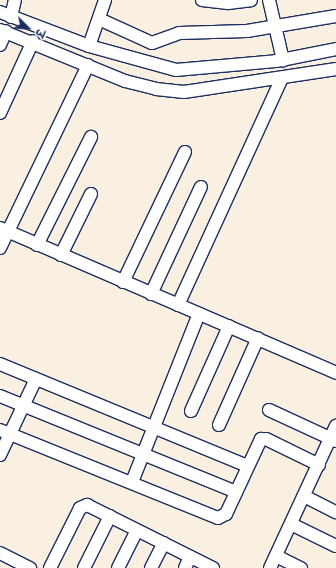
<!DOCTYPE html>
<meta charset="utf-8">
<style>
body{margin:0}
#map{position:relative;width:336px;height:568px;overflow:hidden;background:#f9f0e2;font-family:Mynerve,"Playpen Sans Deva",sans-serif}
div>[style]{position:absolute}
.roads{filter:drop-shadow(1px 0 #1b2f5e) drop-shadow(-1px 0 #1b2f5e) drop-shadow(0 1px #1b2f5e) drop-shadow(0 -1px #1b2f5e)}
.minor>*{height:12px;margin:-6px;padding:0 6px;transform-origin:6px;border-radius:6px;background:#fff}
span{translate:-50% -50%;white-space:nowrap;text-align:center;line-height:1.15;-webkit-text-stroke:3px #fff;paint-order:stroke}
.north{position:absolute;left:8px;top:8px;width:40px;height:40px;-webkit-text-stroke:3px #fff;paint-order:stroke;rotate:114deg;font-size:11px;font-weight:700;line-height:16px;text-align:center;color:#1b2f5e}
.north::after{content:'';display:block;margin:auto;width:14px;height:18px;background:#1b2f5e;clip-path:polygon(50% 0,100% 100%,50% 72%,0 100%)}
</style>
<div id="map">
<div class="roads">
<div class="minor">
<i style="left:202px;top:0;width:26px;rotate:7deg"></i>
<i style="left:228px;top:3px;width:23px;rotate:-7deg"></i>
<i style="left:269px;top:0;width:62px;rotate:76.9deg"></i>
<i style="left:0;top:12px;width:95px;rotate:20.9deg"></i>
<i style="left:89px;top:46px;width:90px;rotate:15.4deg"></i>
<i style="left:176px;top:70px;width:100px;rotate:-5.1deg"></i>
<i style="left:276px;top:61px;width:61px;rotate:-11.3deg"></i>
<i style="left:11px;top:17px;width:17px;rotate:-77deg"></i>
<i style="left:99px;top:19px;width:58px;rotate:24.4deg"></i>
<i style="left:152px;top:43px;width:29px;rotate:-20deg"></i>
<i style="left:179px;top:33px;width:68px;rotate:-1.7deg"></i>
<i style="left:247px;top:31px;width:90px;rotate:-9.6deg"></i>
<i style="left:0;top:30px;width:135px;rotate:22.2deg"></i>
<i style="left:125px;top:81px;width:32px;rotate:14deg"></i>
<i style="left:156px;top:89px;width:28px;rotate:6deg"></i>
<i style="left:184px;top:92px;width:154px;rotate:-8.6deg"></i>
<i style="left:0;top:45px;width:15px;rotate:-67deg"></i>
<i style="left:89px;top:46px;width:49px;rotate:-70.8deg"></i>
<i style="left:0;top:113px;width:79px;rotate:-65.4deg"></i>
<i style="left:0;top:228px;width:366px;rotate:23.3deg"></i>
<i style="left:37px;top:245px;width:121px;rotate:-63.4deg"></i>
<i style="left:0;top:248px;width:203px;rotate:-64.3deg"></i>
<i style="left:61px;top:255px;width:68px;rotate:-63.8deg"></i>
<i style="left:123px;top:282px;width:144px;rotate:-64.5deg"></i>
<i style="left:151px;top:294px;width:118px;rotate:-65deg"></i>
<i style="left:178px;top:305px;width:250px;rotate:-65.4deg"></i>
<i style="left:0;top:364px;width:267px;rotate:22.4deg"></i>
<i style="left:0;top:396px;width:255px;rotate:22.1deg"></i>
<i style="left:269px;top:410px;width:74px;rotate:24.8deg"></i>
<i style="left:191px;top:411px;width:93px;rotate:-65.9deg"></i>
<i style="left:219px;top:425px;width:95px;rotate:-65.9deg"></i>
<i style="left:0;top:430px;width:235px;rotate:22deg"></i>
<i style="left:218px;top:518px;width:9px;rotate:-27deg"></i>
<i style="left:226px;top:514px;width:83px;rotate:-65deg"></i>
<i style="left:261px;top:439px;width:5px"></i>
<i style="left:266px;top:439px;width:59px;rotate:26.1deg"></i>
<i style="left:0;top:455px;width:84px;rotate:-64.7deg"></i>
<i style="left:132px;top:482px;width:181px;rotate:-68.3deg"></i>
<i style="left:304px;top:496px;width:36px;rotate:27deg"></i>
<i style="left:291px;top:524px;width:50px;rotate:26.1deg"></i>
<i style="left:0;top:553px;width:34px;rotate:27deg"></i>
<i style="left:276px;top:556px;width:28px;rotate:26deg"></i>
<i style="left:50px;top:568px;width:67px;rotate:-63.4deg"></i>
<i style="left:80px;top:508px;width:8px;rotate:-23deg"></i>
<i style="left:87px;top:505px;width:141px;rotate:26.6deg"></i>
<i style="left:84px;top:568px;width:58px;rotate:-63.4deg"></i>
<i style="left:118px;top:568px;width:42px;rotate:-63.4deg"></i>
<i style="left:151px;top:568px;width:28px;rotate:-63deg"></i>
<i style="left:185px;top:568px;width:12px;rotate:-66deg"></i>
<i style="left:270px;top:568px;width:157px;rotate:-65.1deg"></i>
</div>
</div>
<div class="north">उ</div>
</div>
